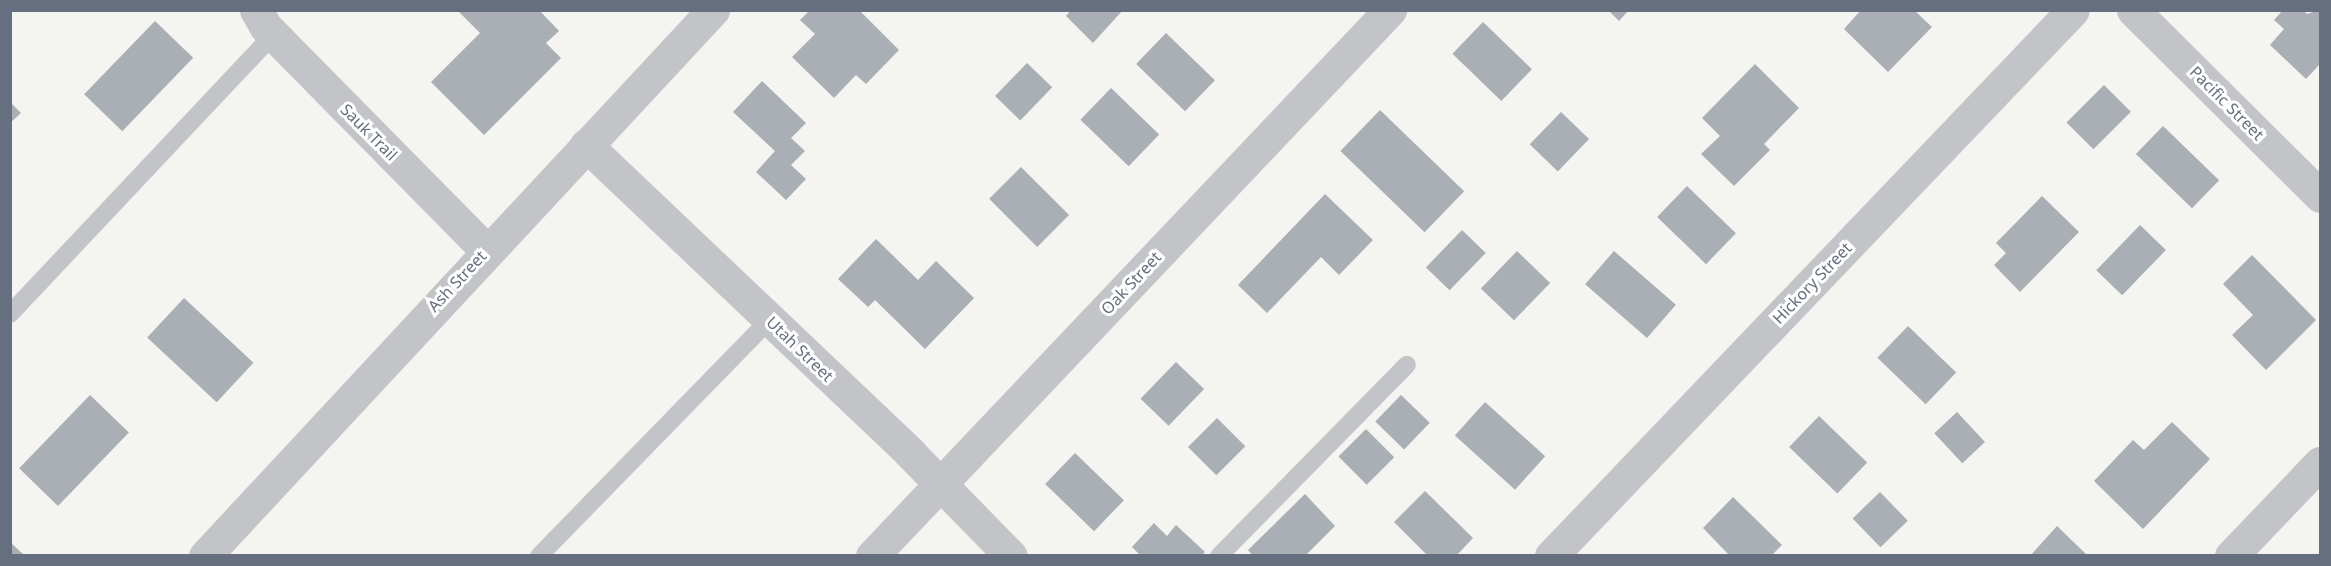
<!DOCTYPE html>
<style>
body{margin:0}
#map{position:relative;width:2331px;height:566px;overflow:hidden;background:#f4f4f1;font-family:"Noto Sans",sans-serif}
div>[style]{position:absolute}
.building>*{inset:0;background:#a9afb5;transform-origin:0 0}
.lane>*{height:18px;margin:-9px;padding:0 9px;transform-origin:9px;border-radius:9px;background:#c2c4c8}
.street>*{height:33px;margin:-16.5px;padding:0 16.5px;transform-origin:16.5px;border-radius:16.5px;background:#c2c4c8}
span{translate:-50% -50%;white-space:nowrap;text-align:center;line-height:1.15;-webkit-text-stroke:6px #fff;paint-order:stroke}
.street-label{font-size:16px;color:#656f80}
.frame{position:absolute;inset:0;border:12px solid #656f80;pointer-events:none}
</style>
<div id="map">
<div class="building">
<i style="clip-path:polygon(457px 10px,539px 10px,559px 31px,546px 43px,561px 58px,484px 135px,431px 82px,480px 33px)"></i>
<i style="clip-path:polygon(810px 10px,859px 10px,899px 50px,866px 84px,856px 75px,834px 98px,792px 57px,815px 34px,800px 20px)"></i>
<i style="clip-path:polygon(1071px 10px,1123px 10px,1093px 43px,1066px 16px)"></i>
<i style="clip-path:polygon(1608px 10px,1629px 10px,1619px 21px)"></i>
<i style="clip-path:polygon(1861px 10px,1914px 10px,1932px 27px,1888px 72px,1844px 29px)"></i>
<i style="clip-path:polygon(2283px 10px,2303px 10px,2307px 14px,2320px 10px,2320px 64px,2306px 79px,2270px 45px,2284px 29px,2274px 20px)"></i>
<i style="left:155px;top:21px;width:53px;height:102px;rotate:44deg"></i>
<i style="left:1483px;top:22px;width:68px;height:44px;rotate:44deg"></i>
<i style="left:1166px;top:33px;width:68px;height:43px;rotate:44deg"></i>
<i style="left:1027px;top:63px;width:35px;height:46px;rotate:44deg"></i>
<i style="clip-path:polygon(1755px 64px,1799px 108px,1764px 144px,1770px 150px,1734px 186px,1701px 154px,1720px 136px,1702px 118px)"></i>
<i style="clip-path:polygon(762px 81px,806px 123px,791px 138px,805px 151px,791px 165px,806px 179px,786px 200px,756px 172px,775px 151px,733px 112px)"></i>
<i style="left:2104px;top:85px;width:38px;height:53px;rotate:45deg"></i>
<i style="left:1111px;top:88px;width:67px;height:44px;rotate:44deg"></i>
<i style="clip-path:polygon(10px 102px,21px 113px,10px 123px)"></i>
<i style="left:1380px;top:110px;width:117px;height:57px;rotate:44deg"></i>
<i style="left:1561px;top:112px;width:39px;height:45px;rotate:44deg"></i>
<i style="left:2163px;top:126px;width:78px;height:39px;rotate:44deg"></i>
<i style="left:1021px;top:167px;width:68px;height:45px;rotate:45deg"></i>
<i style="left:1687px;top:186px;width:68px;height:43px;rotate:44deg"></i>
<i style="clip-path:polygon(1325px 194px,1373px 240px,1339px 275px,1321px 257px,1267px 313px,1238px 285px)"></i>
<i style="clip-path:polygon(2042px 196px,2079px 232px,2020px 292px,1994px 265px,2006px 253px,1996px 243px)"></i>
<i style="left:2140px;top:225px;width:36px;height:63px;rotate:44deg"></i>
<i style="left:1462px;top:230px;width:33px;height:52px;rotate:44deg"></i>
<i style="clip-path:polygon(876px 239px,918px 280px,936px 261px,974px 298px,925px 349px,875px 300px,868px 307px,838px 279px)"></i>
<i style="left:1517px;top:251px;width:46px;height:52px;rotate:44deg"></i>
<i style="left:1614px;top:251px;width:82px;height:44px;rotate:41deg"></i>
<i style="clip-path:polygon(2252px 255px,2316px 320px,2266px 370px,2232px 335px,2253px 315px,2223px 284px)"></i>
<i style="left:184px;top:298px;width:95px;height:54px;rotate:43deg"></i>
<i style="left:1908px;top:326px;width:67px;height:44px;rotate:44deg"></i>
<i style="left:1176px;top:362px;width:39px;height:51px;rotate:44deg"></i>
<i style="left:90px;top:395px;width:54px;height:102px;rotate:44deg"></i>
<i style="left:1401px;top:395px;width:40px;height:37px;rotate:44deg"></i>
<i style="left:1485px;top:402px;width:81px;height:45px;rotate:42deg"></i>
<i style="left:1957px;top:412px;width:41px;height:31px;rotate:47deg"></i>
<i style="left:1819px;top:416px;width:67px;height:43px;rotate:44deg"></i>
<i style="left:1217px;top:418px;width:40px;height:41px;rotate:45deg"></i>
<i style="clip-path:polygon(2172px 422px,2210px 459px,2143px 529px,2094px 481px,2133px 440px,2144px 450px)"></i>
<i style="left:1366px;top:429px;width:40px;height:39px;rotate:45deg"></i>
<i style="left:1075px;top:453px;width:68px;height:43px;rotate:44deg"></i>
<i style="clip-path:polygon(1425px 491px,1473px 538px,1456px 556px,1428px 556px,1394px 522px)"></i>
<i style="left:1880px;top:492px;width:40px;height:38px;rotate:46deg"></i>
<i style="clip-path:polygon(1305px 494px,1335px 526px,1305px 556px,1253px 556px,1248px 550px)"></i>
<i style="clip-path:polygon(1733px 497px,1782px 545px,1771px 556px,1730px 556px,1703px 528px)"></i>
<i style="clip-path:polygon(1154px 523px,1167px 536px,1176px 525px,1205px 552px,1201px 556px,1141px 556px,1132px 547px)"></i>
<i style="clip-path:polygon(2057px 526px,2088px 556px,2030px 556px)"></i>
<i style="clip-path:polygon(10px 542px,25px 556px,10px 556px)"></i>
</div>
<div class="lane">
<i style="left:10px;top:314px;width:383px;rotate:-46.7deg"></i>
<i style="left:539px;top:556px;width:330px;rotate:-45.7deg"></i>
<i style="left:1219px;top:556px;width:268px;rotate:-45.5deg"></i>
</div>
<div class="street">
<i style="left:256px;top:10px;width:20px;rotate:60deg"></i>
<i style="left:266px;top:27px;width:313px;rotate:45.4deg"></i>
<i style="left:2133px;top:10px;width:264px;rotate:44.8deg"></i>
<i style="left:586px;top:145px;width:447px;rotate:43.5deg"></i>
<i style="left:910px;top:453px;width:144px;rotate:45.6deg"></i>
<i style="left:205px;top:556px;width:746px;rotate:-47.06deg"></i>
<i style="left:872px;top:556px;width:753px;rotate:-46.51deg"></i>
<i style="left:1551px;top:556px;width:755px;rotate:-46.29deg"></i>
<i style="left:2231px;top:556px;width:129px;rotate:-46.3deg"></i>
</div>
<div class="street-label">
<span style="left:2227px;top:103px;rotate:45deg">Pacific Street</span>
<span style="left:369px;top:132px;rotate:45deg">Sauk Trail</span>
<span style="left:457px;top:281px;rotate:-47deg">Ash Street</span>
<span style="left:1131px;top:283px;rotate:-47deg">Oak Street</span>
<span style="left:1812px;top:283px;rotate:-46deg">Hickory Street</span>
<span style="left:800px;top:349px;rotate:44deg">Utah Street</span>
</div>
<div class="frame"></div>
</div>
